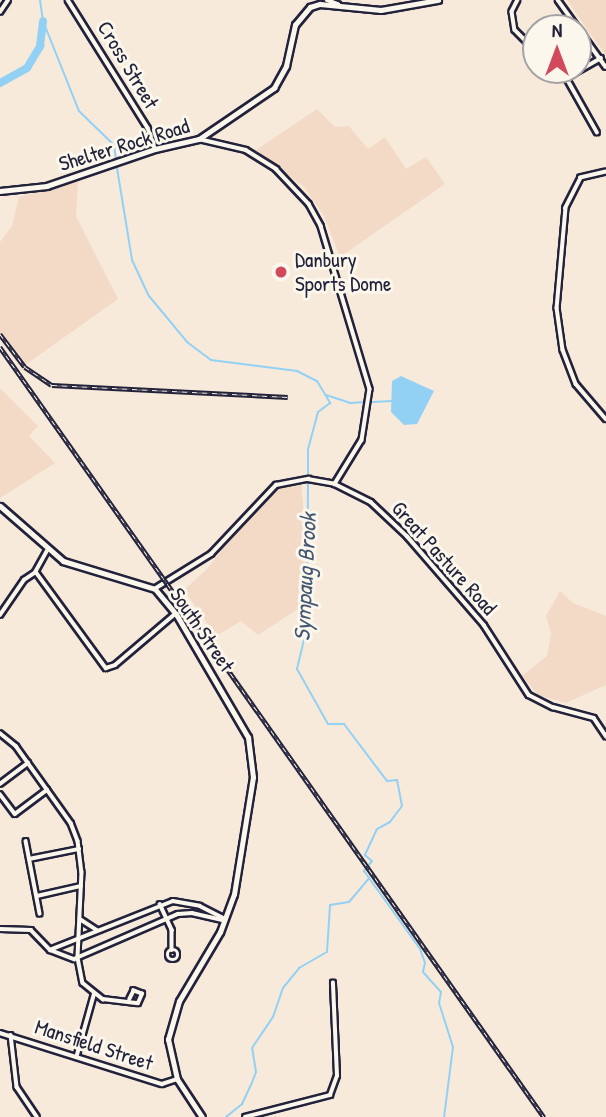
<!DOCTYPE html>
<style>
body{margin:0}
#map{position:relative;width:606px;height:1117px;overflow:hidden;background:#f7eadb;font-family:"Patrick Hand",sans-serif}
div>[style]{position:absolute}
.built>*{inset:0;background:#f2dac7}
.water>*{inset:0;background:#93d1f4}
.stream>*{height:2px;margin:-1px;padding:0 1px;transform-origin:1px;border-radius:1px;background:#93d1f4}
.river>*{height:8px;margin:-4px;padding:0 4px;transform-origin:4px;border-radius:4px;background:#93d1f4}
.roads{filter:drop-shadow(2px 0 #22223b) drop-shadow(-2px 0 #22223b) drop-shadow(0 2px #22223b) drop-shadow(0 -2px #22223b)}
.minor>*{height:3.5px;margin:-1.75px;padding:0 1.75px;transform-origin:1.75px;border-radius:1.75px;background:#fbf7ec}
.minor>.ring{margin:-1.75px;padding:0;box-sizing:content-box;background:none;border:3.5px solid #fbf7ec;border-radius:50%}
.tertiary>*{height:4.5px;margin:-2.25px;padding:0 2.25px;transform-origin:2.25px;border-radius:2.25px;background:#fbf7ec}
.secondary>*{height:5px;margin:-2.5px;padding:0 2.5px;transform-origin:2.5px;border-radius:2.5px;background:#fbf7ec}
.rail>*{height:4.5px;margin-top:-2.25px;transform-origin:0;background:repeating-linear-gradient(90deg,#fbf7ec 0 5px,#22223b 0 10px);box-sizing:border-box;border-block:2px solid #22223b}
.dots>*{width:19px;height:19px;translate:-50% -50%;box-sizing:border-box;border:4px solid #fbf7ec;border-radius:50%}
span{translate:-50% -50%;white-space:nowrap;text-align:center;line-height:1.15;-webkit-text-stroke:6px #fbf7ec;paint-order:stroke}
.street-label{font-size:21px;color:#22223b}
.poi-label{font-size:21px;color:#22223b}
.left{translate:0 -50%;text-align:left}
.water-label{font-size:23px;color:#445772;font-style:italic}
.north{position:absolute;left:522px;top:14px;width:70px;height:70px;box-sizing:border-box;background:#fbf7ec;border:2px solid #a4a2a5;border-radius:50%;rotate:0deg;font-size:19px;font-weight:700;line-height:28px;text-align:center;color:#22223b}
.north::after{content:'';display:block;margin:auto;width:24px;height:32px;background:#d1495b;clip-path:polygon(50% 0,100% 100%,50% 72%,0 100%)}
</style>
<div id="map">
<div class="built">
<i style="clip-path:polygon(567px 0,606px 0,606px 56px,596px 42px)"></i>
<i style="clip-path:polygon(317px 109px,335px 127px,349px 126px,368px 149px,385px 137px,406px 169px,426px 157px,445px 184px,340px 257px,324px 216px,304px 187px,256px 150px)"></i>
<i style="clip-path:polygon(78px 181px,76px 216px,118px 299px,21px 368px,0 338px,0 242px,12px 226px,19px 197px)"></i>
<i style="clip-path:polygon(0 388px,38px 426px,29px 436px,55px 463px,0 498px)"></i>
<i style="clip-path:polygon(301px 482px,306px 539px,304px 605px,258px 635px,241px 621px,216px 636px,184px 590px,208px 568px,261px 498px,274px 488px)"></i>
<i style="clip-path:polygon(560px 591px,573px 603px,606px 616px,606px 685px,566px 703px,538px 695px,522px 676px,547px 656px,551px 633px,546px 616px)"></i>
</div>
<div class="water">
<i style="clip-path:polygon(401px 376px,434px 391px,417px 424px,404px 425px,391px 412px,392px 381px)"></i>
</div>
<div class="stream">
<i style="left:40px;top:0;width:21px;rotate:82deg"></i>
<i style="left:43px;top:21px;width:97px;rotate:68.2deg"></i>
<i style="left:79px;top:111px;width:49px;rotate:44.2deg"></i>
<i style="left:114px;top:145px;width:15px;rotate:82deg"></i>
<i style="left:117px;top:168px;width:93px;rotate:80.7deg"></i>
<i style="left:132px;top:260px;width:40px;rotate:65deg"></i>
<i style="left:149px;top:296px;width:60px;rotate:50.4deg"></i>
<i style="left:187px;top:342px;width:30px;rotate:37deg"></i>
<i style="left:211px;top:360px;width:87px;rotate:7.3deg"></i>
<i style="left:297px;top:371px;width:22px;rotate:27deg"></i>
<i style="left:317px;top:381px;width:26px;rotate:59deg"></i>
<i style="left:330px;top:403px;width:15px;rotate:143deg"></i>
<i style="left:318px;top:412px;width:39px;rotate:105deg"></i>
<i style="left:308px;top:450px;width:27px;rotate:90deg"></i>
<i style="left:326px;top:395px;width:25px;rotate:18deg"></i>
<i style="left:350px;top:403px;width:16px;rotate:-4deg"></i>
<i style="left:373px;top:402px;width:19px;rotate:-3deg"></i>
<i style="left:308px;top:483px;width:144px;rotate:90.4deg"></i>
<i style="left:307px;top:627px;width:43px;rotate:103.4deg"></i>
<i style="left:297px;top:669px;width:63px;rotate:60.6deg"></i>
<i style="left:328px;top:724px;width:16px"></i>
<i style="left:344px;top:724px;width:71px;rotate:53deg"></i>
<i style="left:387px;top:781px;width:10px;rotate:-6deg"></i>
<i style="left:397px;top:780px;width:26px;rotate:79deg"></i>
<i style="left:402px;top:806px;width:20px;rotate:127deg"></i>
<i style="left:390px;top:822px;width:15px;rotate:152deg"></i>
<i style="left:377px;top:829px;width:29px;rotate:115deg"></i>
<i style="left:365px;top:855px;width:9px;rotate:41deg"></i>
<i style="left:372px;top:861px;width:13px;rotate:129deg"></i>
<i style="left:364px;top:871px;width:96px;rotate:54.3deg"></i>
<i style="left:420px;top:949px;width:15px;rotate:70deg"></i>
<i style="left:425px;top:963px;width:9px;rotate:103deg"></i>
<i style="left:423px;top:972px;width:27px;rotate:48deg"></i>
<i style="left:441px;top:992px;width:11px;rotate:100deg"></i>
<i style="left:439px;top:1003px;width:46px;rotate:72.3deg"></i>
<i style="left:453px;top:1047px;width:71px;rotate:97.3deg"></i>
<i style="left:226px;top:1117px;width:21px;rotate:-39deg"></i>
<i style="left:242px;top:1104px;width:21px;rotate:-65deg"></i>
<i style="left:251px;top:1085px;width:14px;rotate:-69deg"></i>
<i style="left:256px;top:1072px;width:24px;rotate:-99deg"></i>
<i style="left:252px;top:1048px;width:37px;rotate:-56deg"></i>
<i style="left:273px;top:1017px;width:31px;rotate:-71deg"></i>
<i style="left:283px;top:988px;width:26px;rotate:-51deg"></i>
<i style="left:299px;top:968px;width:32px;rotate:-30deg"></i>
<i style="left:327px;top:952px;width:47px;rotate:-86.3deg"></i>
<i style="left:330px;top:905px;width:19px;rotate:-9deg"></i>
<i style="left:349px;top:902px;width:30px;rotate:-50deg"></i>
</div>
<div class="river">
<i style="left:0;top:83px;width:31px;rotate:-29deg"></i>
<i style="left:27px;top:68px;width:26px;rotate:-59deg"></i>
<i style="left:40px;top:46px;width:25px;rotate:-83deg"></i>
</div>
<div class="roads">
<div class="minor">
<i style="left:68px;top:0;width:151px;rotate:58deg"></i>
<i style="left:148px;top:128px;width:21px;rotate:71deg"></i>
<i style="left:327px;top:0;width:12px;rotate:20deg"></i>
<i style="left:518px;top:0;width:13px;rotate:117deg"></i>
<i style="left:512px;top:12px;width:18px;rotate:81deg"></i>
<i style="left:515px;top:30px;width:30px;rotate:45deg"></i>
<i style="left:558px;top:0;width:82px;rotate:54.4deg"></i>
<i style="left:0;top:12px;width:14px;rotate:-56deg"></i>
<i style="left:561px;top:70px;width:9px;rotate:58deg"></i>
<i style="left:597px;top:133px;width:63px;rotate:-119.4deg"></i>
<i style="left:566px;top:78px;width:40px;rotate:-29.7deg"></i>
<i style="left:199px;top:139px;width:48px;rotate:13.2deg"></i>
<i style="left:246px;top:150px;width:36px;rotate:32deg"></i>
<i style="left:276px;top:169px;width:48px;rotate:46.7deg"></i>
<i style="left:309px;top:204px;width:25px;rotate:61deg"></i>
<i style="left:321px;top:226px;width:170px;rotate:73.3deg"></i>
<i style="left:370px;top:389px;width:52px;rotate:98.9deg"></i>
<i style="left:362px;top:440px;width:52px;rotate:121.5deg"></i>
<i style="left:606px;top:172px;width:26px;rotate:167deg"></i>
<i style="left:581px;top:178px;width:34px;rotate:117deg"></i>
<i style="left:566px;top:208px;width:100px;rotate:95.1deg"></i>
<i style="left:557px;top:308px;width:42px;rotate:81.9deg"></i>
<i style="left:563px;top:350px;width:36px;rotate:69deg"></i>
<i style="left:576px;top:384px;width:46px;rotate:49.4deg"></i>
<i style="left:48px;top:550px;width:25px;rotate:119deg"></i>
<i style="left:36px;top:572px;width:119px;rotate:53.9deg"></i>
<i style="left:106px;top:668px;width:9px;rotate:-18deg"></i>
<i style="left:115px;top:665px;width:79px;rotate:-40.4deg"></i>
<i style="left:156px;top:588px;width:65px;rotate:-31.7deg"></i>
<i style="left:211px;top:554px;width:95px;rotate:-46.7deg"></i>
<i style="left:276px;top:485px;width:33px;rotate:-11deg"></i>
<i style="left:308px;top:479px;width:27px;rotate:10deg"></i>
<i style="left:335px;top:484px;width:40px;rotate:26.6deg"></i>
<i style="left:371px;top:502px;width:50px;rotate:43.4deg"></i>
<i style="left:407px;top:536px;width:118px;rotate:49.1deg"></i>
<i style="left:484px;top:625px;width:83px;rotate:57.3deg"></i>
<i style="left:529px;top:695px;width:27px;rotate:27deg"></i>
<i style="left:553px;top:707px;width:42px;rotate:15deg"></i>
<i style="left:594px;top:718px;width:22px;rotate:56deg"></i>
<i style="left:0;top:615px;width:42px;rotate:-55.6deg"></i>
<i style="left:24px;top:580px;width:14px;rotate:-34deg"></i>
<i style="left:0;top:733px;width:21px;rotate:39deg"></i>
<i style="left:16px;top:746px;width:95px;rotate:54.5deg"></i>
<i style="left:71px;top:823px;width:19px;rotate:69deg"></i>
<i style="left:78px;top:841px;width:31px;rotate:83deg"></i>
<i style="left:82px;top:872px;width:86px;rotate:92.7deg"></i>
<i style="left:78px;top:958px;width:25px;rotate:79deg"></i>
<i style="left:83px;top:983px;width:26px;rotate:39deg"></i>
<i style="left:103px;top:999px;width:35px;rotate:7deg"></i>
<i style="left:138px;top:1003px;width:10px;rotate:-66deg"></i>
<i style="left:142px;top:994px;width:9px;rotate:-159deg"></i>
<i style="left:134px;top:991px;width:9px;rotate:117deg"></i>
<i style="left:0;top:784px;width:35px;rotate:-37deg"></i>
<i style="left:0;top:794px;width:25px;rotate:53deg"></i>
<i style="left:15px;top:814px;width:40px;rotate:-37deg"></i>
<i style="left:26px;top:841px;width:74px;rotate:79.1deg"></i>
<i style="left:29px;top:859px;width:51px;rotate:-11.3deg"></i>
<i style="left:37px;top:896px;width:45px;rotate:-12.8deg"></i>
<i style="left:160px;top:904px;width:29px;rotate:65deg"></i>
<i style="left:172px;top:930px;width:20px;rotate:90deg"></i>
<i style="left:80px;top:919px;width:20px;rotate:33deg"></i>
<i style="left:0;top:929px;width:31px;rotate:2deg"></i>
<i style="left:31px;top:930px;width:28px;rotate:46deg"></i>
<i style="left:50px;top:950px;width:26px;rotate:21deg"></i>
<i style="left:74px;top:959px;width:113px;rotate:-23.4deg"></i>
<i style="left:178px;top:914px;width:14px;rotate:-4deg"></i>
<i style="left:192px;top:913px;width:32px;rotate:13deg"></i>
<i class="ring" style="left:168px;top:950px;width:6.5px;height:6.5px"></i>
<i style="left:50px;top:950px;width:132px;rotate:-21.7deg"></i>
<i style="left:173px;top:901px;width:27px;rotate:10deg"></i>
<i style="left:200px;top:906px;width:27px;rotate:27deg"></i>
<i style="left:0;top:1033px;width:170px;rotate:17.5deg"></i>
<i style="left:162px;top:1084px;width:16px;rotate:-18deg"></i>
<i style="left:11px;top:1035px;width:52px;rotate:83.4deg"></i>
<i style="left:17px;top:1087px;width:36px;rotate:56deg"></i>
<i style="left:77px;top:1055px;width:63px;rotate:-74.4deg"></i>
<i style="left:245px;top:1117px;width:88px;rotate:-14.5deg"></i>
<i style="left:330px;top:1095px;width:20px;rotate:-70deg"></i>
<i style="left:337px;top:1076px;width:93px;rotate:-92.5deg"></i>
</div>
<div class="tertiary">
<i style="left:0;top:191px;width:47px;rotate:-6.1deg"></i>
<i style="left:47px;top:186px;width:114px;rotate:-18.9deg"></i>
<i style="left:155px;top:149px;width:45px;rotate:-12.8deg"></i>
<i style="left:199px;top:139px;width:91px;rotate:-34.2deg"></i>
<i style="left:274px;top:88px;width:25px;rotate:-61deg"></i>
<i style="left:286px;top:66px;width:42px;rotate:-77.6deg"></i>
<i style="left:295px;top:25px;width:23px;rotate:-50deg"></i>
<i style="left:310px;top:7px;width:10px;rotate:-17deg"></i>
<i style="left:320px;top:4px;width:61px;rotate:5.6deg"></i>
<i style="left:381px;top:10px;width:58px;rotate:-10deg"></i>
</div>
<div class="secondary">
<i style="left:0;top:506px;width:84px;rotate:41.1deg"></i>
<i style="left:63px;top:561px;width:96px;rotate:16.9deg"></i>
<i style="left:155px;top:589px;width:33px;rotate:50deg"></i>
<i style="left:176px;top:614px;width:143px;rotate:59.7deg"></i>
<i style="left:248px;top:737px;width:40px;rotate:82.9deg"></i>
<i style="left:253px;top:777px;width:119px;rotate:99.2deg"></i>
<i style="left:234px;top:894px;width:40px;rotate:110.2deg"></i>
<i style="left:220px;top:932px;width:80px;rotate:120.7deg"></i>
<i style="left:179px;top:1001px;width:40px;rotate:106deg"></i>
<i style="left:168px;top:1039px;width:41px;rotate:77.3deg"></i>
<i style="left:177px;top:1079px;width:45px;rotate:56.7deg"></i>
</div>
</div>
<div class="rail">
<i style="left:0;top:334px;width:41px;rotate:52.9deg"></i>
<i style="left:25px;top:367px;width:32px;rotate:34deg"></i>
<i style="left:52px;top:385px;width:236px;rotate:2.9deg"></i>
<i style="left:0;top:347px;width:943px;rotate:54.76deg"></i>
</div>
<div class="dots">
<i style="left:281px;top:272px;background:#d1495b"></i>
</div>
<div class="street-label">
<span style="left:128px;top:65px;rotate:59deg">Cross Street</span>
<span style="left:124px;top:145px;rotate:-17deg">Shelter Rock Road</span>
<span style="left:444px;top:558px;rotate:48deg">Great Pasture Road</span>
<span style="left:202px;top:630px;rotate:56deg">South Street</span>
<span style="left:94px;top:1045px;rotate:18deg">Mansfield Street</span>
</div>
<div class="poi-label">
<span class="left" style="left:295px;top:272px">Danbury<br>Sports Dome</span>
</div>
<div class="water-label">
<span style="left:305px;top:577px;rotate:-87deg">Sympaug Brook</span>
</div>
<div class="north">N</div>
</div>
